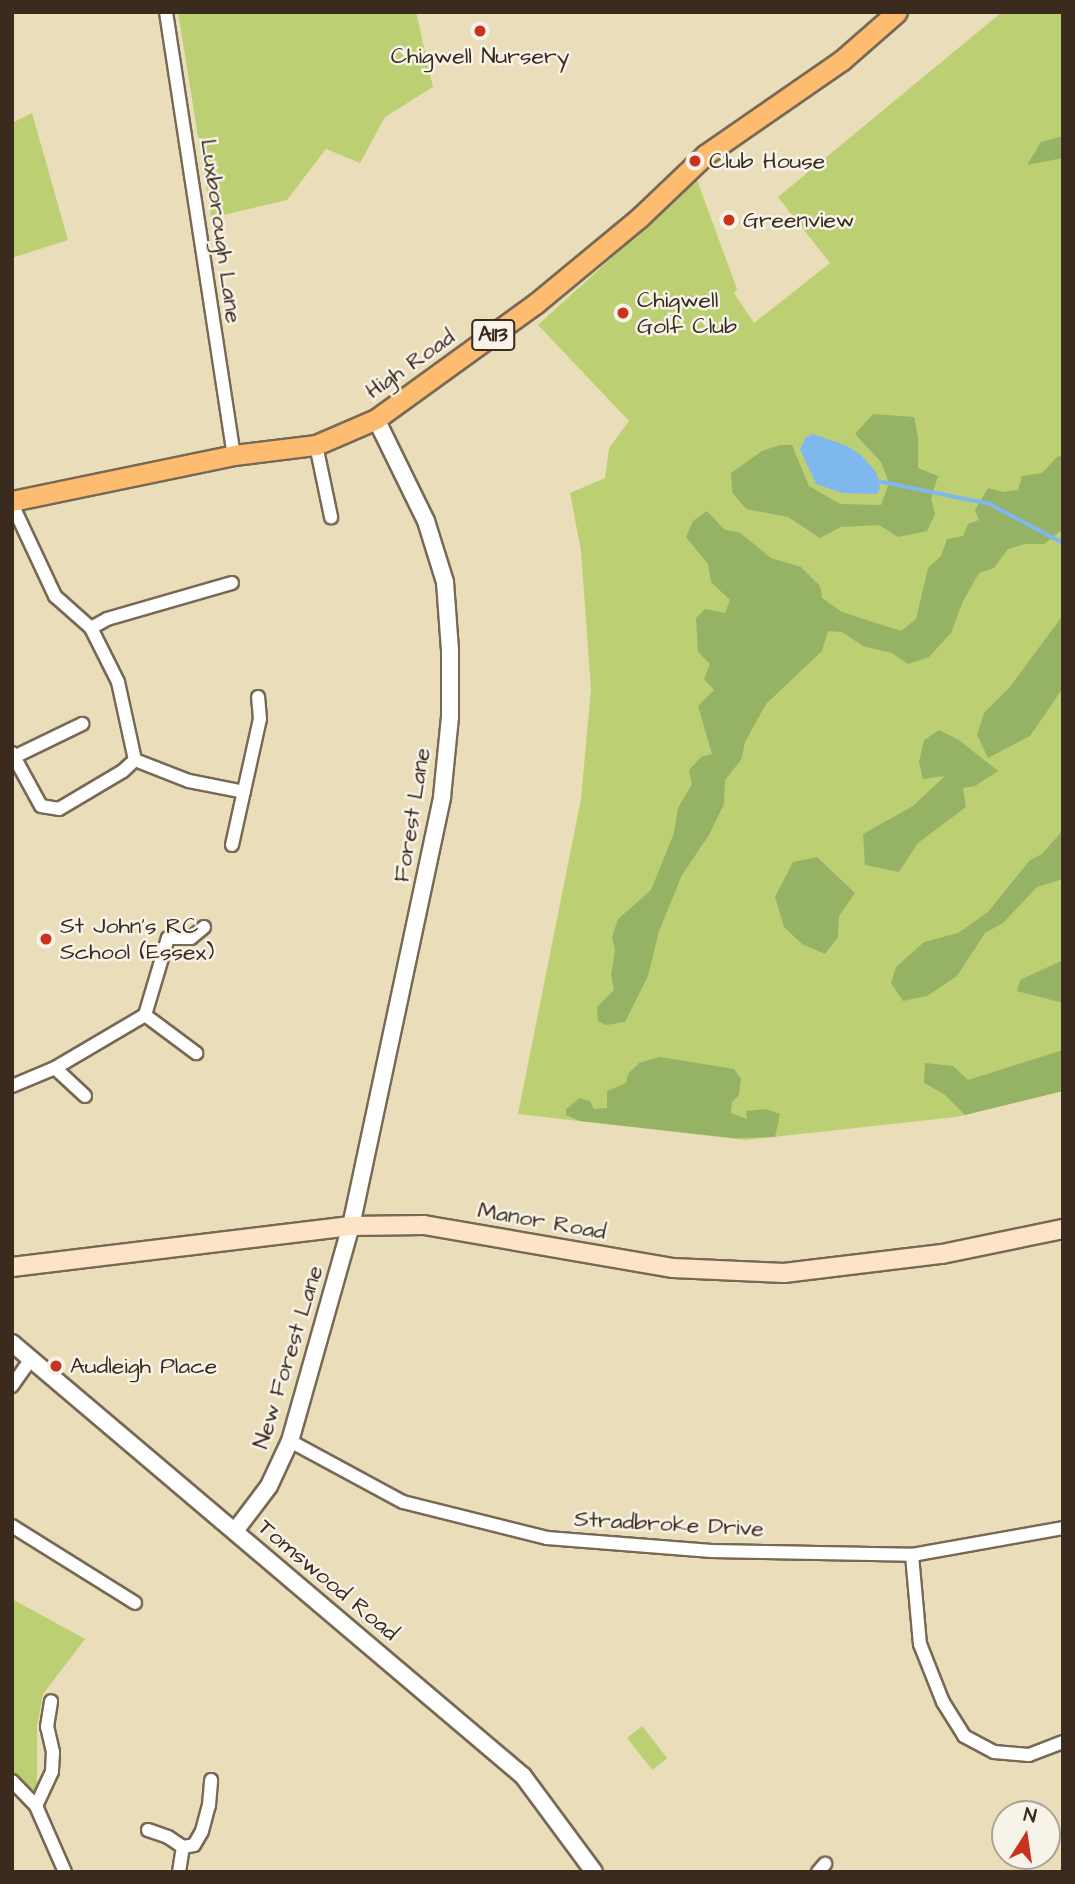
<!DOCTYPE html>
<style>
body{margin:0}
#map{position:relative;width:1075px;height:1884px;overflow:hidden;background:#eadeba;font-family:"Architects Daughter",sans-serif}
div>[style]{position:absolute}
.green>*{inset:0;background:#bcd073;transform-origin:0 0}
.forest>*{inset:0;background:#95b265}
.water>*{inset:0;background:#7fb7ef}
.stream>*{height:3.5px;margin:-1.75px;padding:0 1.75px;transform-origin:1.75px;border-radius:1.75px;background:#7fb7ef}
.roads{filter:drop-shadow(2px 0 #786955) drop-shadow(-2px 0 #786955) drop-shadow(0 2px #786955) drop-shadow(0 -2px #786955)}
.minor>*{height:12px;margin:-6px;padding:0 6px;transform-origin:6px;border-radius:6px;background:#fff}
.tertiary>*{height:16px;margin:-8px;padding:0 8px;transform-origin:8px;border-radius:8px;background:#fff}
.secondary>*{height:18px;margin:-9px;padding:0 9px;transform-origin:9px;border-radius:9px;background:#fee4c6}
.primary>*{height:19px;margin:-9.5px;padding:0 9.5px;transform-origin:9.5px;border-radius:9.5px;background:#fdbc70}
.dots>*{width:19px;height:19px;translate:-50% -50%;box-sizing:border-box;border:4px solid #f7f3e8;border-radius:50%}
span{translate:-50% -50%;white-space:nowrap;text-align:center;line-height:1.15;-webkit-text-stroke:5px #f7f3e8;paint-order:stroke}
.shield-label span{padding:2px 5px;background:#f7f3e8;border:2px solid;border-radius:5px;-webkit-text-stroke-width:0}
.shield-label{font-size:21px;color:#3b2a1e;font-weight:700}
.poi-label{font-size:23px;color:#3b2a1e}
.left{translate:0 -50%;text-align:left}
.street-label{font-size:23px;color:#3b2a1e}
.frame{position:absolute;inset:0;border:14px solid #3b2a1e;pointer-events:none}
.north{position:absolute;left:991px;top:1800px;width:70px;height:70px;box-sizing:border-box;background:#f7f3e8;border:2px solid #aca397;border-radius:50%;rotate:12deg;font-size:19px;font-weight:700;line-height:28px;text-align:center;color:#3b2a1e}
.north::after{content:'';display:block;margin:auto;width:24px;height:32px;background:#c8321e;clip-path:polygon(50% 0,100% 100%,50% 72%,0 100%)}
</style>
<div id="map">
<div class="green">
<i style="clip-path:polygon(178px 12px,416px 12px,433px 87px,385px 117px,360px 163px,326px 149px,287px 200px,211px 218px)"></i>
<i style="clip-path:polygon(1002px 12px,1063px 12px,1063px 1091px,956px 1117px,745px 1140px,518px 1114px,581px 799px,591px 689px,581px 551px,570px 493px,605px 478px,609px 448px,629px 421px,538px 325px,697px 180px,737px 289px,734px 293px,754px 323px,830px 263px,778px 197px)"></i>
<i style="clip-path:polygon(32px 113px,68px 240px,12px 258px,12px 123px)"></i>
<i style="clip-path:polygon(12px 1599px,85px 1639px,43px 1694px,37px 1726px,37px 1793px,12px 1782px)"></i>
<i style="left:642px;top:1726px;width:41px;height:19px;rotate:52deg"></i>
</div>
<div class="forest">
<i style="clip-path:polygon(1063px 136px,1063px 158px,1027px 165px,1041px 142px)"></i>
<i style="clip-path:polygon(873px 414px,914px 417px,918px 437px,918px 468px,938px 476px,931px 499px,935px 514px,927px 531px,898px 537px,879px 525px,841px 527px,820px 538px,788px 517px,746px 509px,732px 492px,731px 473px,762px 451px,780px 445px,792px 445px,809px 486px,840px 504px,881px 505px,889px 483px,881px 462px,855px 434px)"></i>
<i style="clip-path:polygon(1063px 455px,1063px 529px,1044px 544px,1025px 544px,1008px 549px,994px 568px,979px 573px,963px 601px,951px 633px,929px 657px,908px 664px,892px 653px,863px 646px,842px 632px,828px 631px,822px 651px,766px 704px,745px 742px,741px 760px,725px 780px,724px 804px,709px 835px,682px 875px,659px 931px,648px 976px,625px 1022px,606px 1025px,598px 1021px,597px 1007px,614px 990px,611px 975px,615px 951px,612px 937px,618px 919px,651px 890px,674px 833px,678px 808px,692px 784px,689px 770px,701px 757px,712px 754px,698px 706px,714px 690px,704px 679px,710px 664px,698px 652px,696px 618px,705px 609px,725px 613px,730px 600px,711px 582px,708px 564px,686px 537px,693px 521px,707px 511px,725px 530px,739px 532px,771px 558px,801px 567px,820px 586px,822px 598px,842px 612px,901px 631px,916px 619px,928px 568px,941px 556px,947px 539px,963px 536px,968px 524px,979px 520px,975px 510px,988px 488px,1003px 492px,1018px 490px,1022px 476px,1042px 473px,1057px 457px)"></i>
<i style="clip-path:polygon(1063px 615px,1063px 688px,1030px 736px,988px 758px,977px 735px,984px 713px,1010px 687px)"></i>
<i style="clip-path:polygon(939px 730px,959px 740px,998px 771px,975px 786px,963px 788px,966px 807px,918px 843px,899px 872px,865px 865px,863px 834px,913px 806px,945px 776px,923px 779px,919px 762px,924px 740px)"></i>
<i style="clip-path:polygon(1063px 830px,1063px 879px,1037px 887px,1003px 923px,985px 933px,957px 976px,927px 996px,903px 1001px,891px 983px,896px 967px,924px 942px,958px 933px,988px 912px,1030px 860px,1042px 854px)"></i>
<i style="clip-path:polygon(817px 857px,855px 893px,839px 916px,838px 937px,825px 954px,802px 944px,784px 927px,775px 897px,793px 862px)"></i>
<i style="clip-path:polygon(1063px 960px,1063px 1003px,1017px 991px,1020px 980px)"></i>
<i style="clip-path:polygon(1063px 1050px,1063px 1091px,965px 1115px,944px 1094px,924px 1083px,925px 1063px,953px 1066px,968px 1080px)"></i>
<i style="clip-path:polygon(660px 1057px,734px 1069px,741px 1079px,739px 1095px,732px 1102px,731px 1113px,747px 1119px,746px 1111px,766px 1109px,780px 1114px,775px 1137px,733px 1138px,580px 1121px,566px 1115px,566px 1109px,580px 1098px,590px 1101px,594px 1109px,607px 1108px,607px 1091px,626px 1083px,628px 1074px,639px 1063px)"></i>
</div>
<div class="water">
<i style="clip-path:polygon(813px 434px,847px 446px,861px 455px,876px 472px,880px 488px,877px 494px,842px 493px,816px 484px,800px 449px,806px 437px)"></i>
</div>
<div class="stream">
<i style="left:878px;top:481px;width:114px;rotate:11.6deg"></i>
<i style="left:990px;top:504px;width:83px;rotate:28.1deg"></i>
</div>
<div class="roads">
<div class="minor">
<i style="left:166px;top:12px;width:448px;rotate:81.3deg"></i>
<i style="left:316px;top:445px;width:74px;rotate:78.2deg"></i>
<i style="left:12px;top:504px;width:102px;rotate:64.9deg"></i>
<i style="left:55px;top:596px;width:48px;rotate:41.6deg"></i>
<i style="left:91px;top:628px;width:18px;rotate:-29deg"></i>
<i style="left:107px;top:619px;width:130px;rotate:-16.1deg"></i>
<i style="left:91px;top:628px;width:60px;rotate:63.4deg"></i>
<i style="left:118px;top:682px;width:80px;rotate:77.7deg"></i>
<i style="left:12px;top:753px;width:60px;rotate:61.3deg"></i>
<i style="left:41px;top:806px;width:18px;rotate:9deg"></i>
<i style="left:59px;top:809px;width:74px;rotate:-30.7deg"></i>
<i style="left:123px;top:771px;width:16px;rotate:-43deg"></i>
<i style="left:14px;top:757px;width:76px;rotate:-25.9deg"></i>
<i style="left:135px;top:760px;width:58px;rotate:21.3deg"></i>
<i style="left:189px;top:781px;width:56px;rotate:11.3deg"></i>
<i style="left:232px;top:845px;width:129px;rotate:-77.5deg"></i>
<i style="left:260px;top:719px;width:22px;rotate:-95deg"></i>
<i style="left:145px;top:1015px;width:64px;rotate:36.7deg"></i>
<i style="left:55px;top:1068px;width:41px;rotate:43deg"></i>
<i style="left:12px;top:1086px;width:47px;rotate:-22.7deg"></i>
<i style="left:55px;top:1068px;width:104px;rotate:-30.5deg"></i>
<i style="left:145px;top:1015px;width:80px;rotate:-73.4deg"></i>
<i style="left:168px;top:938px;width:23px"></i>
<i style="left:191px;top:938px;width:17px;rotate:-40deg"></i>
<i style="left:12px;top:1386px;width:33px;rotate:-55deg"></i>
<i style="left:290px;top:1441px;width:128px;rotate:28.4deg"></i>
<i style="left:403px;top:1502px;width:148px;rotate:14deg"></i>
<i style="left:547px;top:1538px;width:165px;rotate:4.5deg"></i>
<i style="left:711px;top:1551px;width:201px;rotate:1.1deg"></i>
<i style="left:912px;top:1555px;width:153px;rotate:-10.1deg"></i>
<i style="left:12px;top:1526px;width:145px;rotate:32deg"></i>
<i style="left:912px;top:1555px;width:89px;rotate:84.9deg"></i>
<i style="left:920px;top:1644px;width:62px;rotate:68.4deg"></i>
<i style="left:943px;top:1702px;width:40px;rotate:58deg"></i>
<i style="left:964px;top:1736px;width:34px;rotate:28deg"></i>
<i style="left:994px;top:1752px;width:35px;rotate:5deg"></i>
<i style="left:1029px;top:1755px;width:36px;rotate:-21deg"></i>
<i style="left:12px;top:1781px;width:35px;rotate:46deg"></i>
<i style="left:36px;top:1806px;width:72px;rotate:66.3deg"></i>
<i style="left:36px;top:1806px;width:38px;rotate:-65deg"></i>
<i style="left:52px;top:1771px;width:19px;rotate:-87deg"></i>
<i style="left:53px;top:1752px;width:26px;rotate:-103deg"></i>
<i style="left:47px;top:1727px;width:26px;rotate:-81deg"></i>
<i style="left:148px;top:1830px;width:21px;rotate:19deg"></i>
<i style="left:168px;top:1837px;width:18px;rotate:34deg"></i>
<i style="left:183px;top:1847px;width:11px;rotate:-10deg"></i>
<i style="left:194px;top:1845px;width:16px;rotate:-60deg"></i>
<i style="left:202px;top:1831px;width:27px;rotate:-75deg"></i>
<i style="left:209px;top:1805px;width:25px;rotate:-85deg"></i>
<i style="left:179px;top:1872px;width:25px;rotate:-81deg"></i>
<i style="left:818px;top:1872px;width:11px;rotate:-49deg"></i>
</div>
<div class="tertiary">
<i style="left:12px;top:1343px;width:670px;rotate:40.28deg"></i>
<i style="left:523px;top:1776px;width:119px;rotate:53.5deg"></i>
<i style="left:235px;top:1531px;width:56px;rotate:-52.9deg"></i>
<i style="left:269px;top:1486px;width:50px;rotate:-65deg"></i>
<i style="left:290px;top:1441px;width:223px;rotate:-74.2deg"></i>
<i style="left:351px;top:1226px;width:439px;rotate:-78deg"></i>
<i style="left:442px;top:797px;width:80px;rotate:-84.3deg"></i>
<i style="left:450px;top:717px;width:67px;rotate:-90deg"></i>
<i style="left:450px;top:650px;width:68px;rotate:-94.2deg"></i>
<i style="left:445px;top:582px;width:64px;rotate:-107.3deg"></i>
<i style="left:426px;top:521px;width:114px;rotate:-116.1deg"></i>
</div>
<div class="secondary">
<i style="left:12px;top:1267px;width:341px;rotate:-6.9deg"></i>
<i style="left:351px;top:1226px;width:73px;rotate:-0.8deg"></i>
<i style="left:424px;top:1225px;width:253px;rotate:9.8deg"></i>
<i style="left:673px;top:1268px;width:111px;rotate:2.6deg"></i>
<i style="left:784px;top:1273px;width:159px;rotate:-6.9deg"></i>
<i style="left:942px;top:1254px;width:124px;rotate:-11.7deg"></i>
</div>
<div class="primary">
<i style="left:12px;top:501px;width:227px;rotate:-11.7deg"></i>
<i style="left:234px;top:455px;width:83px;rotate:-7deg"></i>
<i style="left:316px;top:445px;width:65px;rotate:-23.4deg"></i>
<i style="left:376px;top:419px;width:196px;rotate:-35.9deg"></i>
<i style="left:535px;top:304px;width:136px;rotate:-39.6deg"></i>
<i style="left:640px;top:217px;width:90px;rotate:-43.6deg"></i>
<i style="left:705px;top:155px;width:165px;rotate:-34.7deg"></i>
<i style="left:841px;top:61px;width:74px;rotate:-41.2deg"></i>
</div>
</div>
<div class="dots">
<i style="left:480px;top:31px;background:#c8321e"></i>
<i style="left:695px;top:161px;background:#c8321e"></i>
<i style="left:729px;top:220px;background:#c8321e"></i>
<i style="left:623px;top:313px;background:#c8321e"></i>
<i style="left:46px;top:939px;background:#c8321e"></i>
<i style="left:56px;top:1366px;background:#c8321e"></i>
</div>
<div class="shield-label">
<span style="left:493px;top:335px">A113</span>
</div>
<div class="poi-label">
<span style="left:480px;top:56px">Chigwell Nursery</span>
<span class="left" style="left:709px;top:161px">Club House</span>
<span class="left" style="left:743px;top:220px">Greenview</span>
<span class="left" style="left:637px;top:313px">Chigwell<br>Golf Club</span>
<span class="left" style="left:60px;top:939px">St John's RC<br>School (Essex)</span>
<span class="left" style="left:70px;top:1366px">Audleigh Place</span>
</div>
<div class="street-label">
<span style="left:221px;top:231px;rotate:82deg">Luxborough Lane</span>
<span style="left:410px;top:364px;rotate:-35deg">High Road</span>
<span style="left:412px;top:815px;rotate:-81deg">Forest Lane</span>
<span style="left:542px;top:1221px;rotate:10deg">Manor Road</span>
<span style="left:288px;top:1357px;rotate:-73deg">New Forest Lane</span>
<span style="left:669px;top:1524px;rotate:3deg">Stradbroke Drive</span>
<span style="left:328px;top:1580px;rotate:40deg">Tomswood Road</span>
</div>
<div class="frame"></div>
<div class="north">N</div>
</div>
